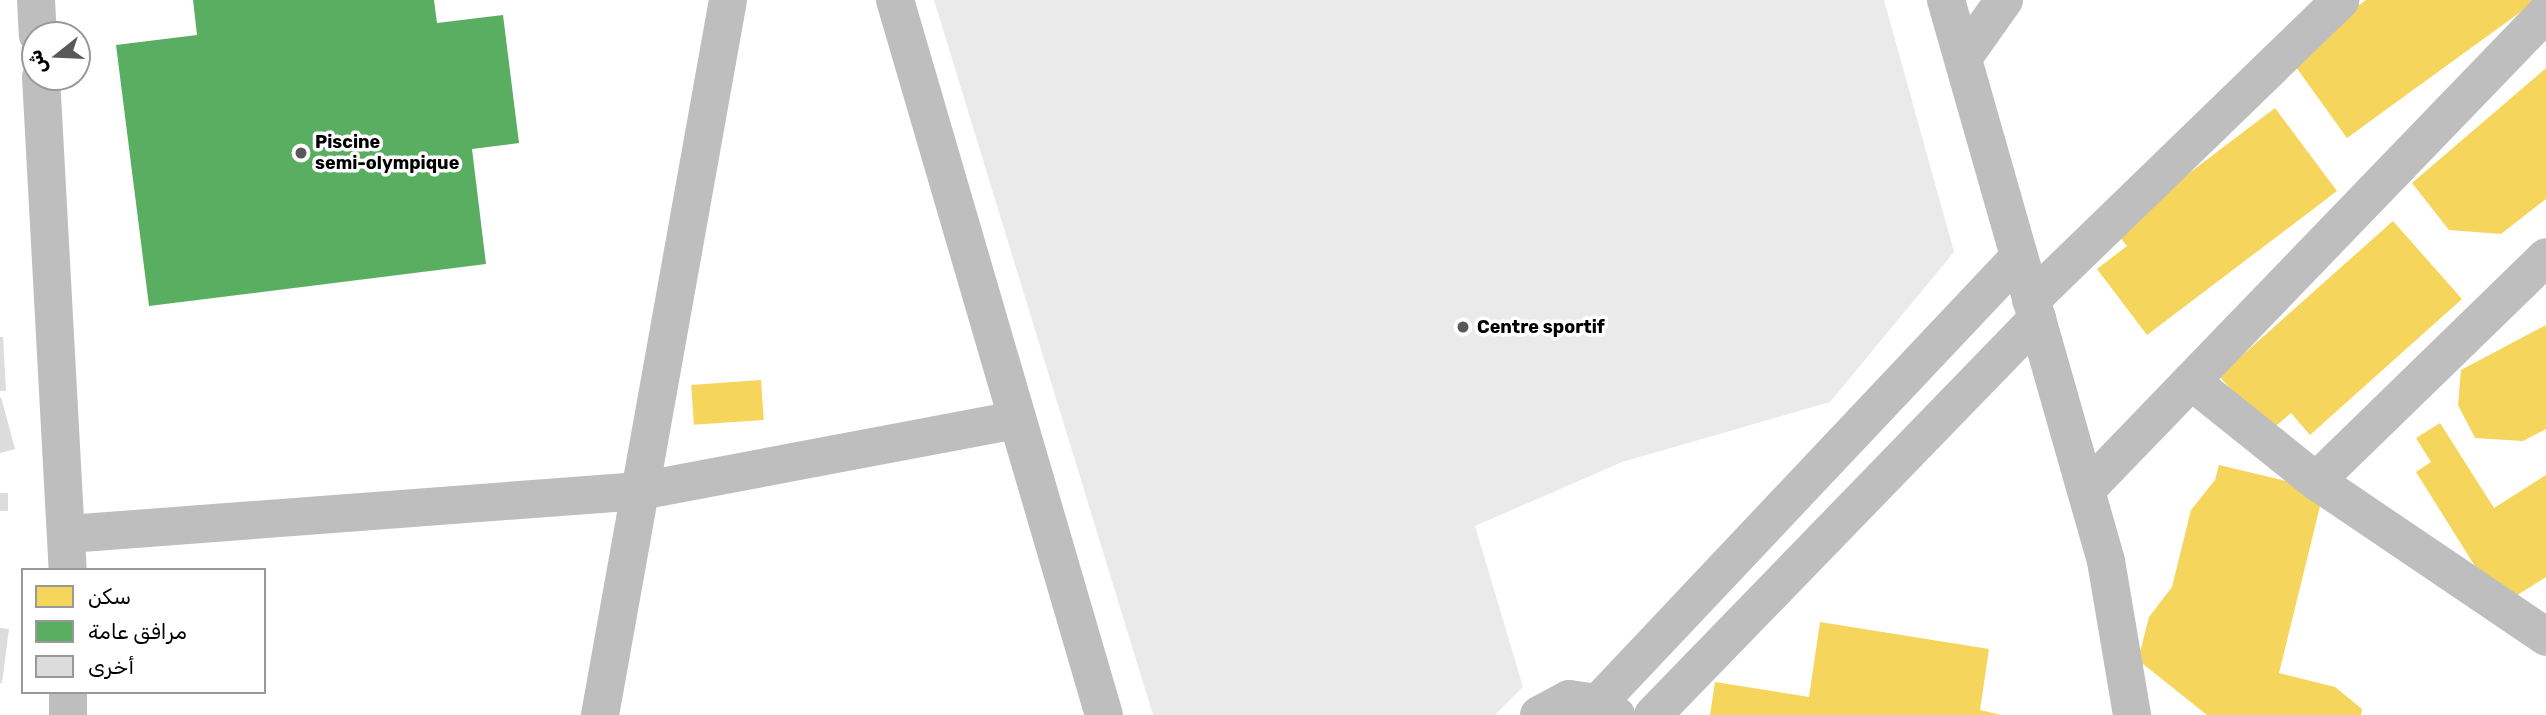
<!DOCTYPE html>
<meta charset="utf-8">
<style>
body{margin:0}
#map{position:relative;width:2546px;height:715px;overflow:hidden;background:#fff;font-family:Rubik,Vazirmatn,sans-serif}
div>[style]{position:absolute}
.green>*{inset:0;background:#eaeaea}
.homes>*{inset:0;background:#f6d55c;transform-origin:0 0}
.public>*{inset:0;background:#5aae61}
.building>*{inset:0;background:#dcdcdc;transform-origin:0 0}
.street>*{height:38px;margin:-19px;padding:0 19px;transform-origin:19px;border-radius:19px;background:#bebebe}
.dots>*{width:19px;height:19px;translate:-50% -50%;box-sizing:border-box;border:4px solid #fff;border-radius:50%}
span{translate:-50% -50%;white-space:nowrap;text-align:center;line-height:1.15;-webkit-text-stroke:7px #fff;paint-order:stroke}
.poi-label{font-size:18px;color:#000;font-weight:700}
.left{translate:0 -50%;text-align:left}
.legend{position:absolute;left:21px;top:568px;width:245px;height:126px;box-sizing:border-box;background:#fff;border:2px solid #999;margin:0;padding:9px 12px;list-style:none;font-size:21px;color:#000}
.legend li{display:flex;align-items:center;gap:14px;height:35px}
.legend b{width:35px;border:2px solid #999}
.north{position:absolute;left:21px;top:21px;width:70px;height:70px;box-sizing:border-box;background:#fff;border:2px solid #999;border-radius:50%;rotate:252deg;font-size:19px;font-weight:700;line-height:28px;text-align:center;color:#000}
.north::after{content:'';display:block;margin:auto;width:24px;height:32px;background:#595959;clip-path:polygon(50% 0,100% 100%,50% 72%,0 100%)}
</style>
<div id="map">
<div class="green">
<i style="clip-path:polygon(934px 0,1884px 0,1954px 252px,1830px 402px,1622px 462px,1475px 526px,1523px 687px,1495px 715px,1153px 715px)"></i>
</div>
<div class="homes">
<i style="clip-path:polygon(2366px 0,2537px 0,2347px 138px,2288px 56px)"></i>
<i style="clip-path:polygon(2546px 68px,2546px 199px,2501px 234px,2449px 230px,2412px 183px)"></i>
<i style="clip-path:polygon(2275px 108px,2337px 191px,2147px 335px,2097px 269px,2127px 246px,2114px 230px)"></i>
<i style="clip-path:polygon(2393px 221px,2462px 299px,2310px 435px,2291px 413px,2269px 432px,2219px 376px)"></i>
<i style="clip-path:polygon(2546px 325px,2546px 429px,2523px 441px,2475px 438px,2458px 405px,2461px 370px)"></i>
<i style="left:761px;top:380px;width:40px;height:70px;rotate:86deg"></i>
<i style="clip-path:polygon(2440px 423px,2494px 508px,2546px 475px,2546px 577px,2500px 606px,2416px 472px,2431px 462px,2416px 438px)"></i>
<i style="clip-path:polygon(2219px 465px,2324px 490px,2279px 673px,2335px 687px,2362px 709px,2361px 715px,2207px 715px,2138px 660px,2149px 617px,2172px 587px,2191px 510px,2215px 480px)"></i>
<i style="clip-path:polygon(1820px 622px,1989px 649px,1980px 710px,2001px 715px,1710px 715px,1715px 682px,1809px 697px)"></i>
</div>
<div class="public">
<i style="clip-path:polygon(193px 0,434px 0,437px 23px,503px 15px,519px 143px,472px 149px,486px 264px,149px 306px,116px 45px,197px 35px)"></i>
</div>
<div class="building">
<i style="clip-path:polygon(0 337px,3px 337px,6px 391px,0 391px)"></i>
<i style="clip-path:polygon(1px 397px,15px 449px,0 453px,0 398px)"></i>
<i style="left:0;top:493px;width:8px;height:18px"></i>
<i style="clip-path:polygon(0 628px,9px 629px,2px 683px,0 683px)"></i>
</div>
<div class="street">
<i style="left:36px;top:0;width:35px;rotate:87deg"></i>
<i style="left:895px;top:0;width:745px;rotate:73.71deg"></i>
<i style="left:1946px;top:0;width:583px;rotate:74.08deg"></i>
<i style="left:2106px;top:561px;width:156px;rotate:80.4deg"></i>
<i style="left:1963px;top:58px;width:71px;rotate:-54.7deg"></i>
<i style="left:41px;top:77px;width:494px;rotate:86.9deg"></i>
<i style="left:2031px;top:300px;width:431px;rotate:-44.1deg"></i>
<i style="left:2191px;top:381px;width:160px;rotate:38.7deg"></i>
<i style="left:2316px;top:481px;width:278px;rotate:34.1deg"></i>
<i style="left:2316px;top:481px;width:321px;rotate:-44.2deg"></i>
<i style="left:2087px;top:489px;width:661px;rotate:-46.04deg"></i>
<i style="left:68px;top:534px;width:574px;rotate:-4.3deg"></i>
<i style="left:640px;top:491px;width:381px;rotate:-10.7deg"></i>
<i style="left:68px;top:692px;width:23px;rotate:90deg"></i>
<i style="left:1598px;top:703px;width:613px;rotate:-46.65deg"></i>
<i style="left:600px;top:715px;width:726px;rotate:-79.85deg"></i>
<i style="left:1539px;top:715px;width:34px;rotate:-28deg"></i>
<i style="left:1569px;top:699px;width:29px;rotate:8deg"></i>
<i style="left:1598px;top:703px;width:22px;rotate:34deg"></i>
<i style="left:1653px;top:715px;width:552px;rotate:-45.88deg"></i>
</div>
<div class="dots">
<i style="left:301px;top:153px;background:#595959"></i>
<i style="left:1463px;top:327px;background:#595959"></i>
</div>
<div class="poi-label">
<span class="left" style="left:315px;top:153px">Piscine<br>semi-olympique</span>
<span class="left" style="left:1477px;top:327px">Centre sportif</span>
</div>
<ul class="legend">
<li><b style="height:19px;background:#f6d55c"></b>سكن</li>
<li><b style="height:19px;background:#5aae61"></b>مرافق عامة</li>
<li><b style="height:19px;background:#dcdcdc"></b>أخرى</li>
</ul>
<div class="north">ش</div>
</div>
